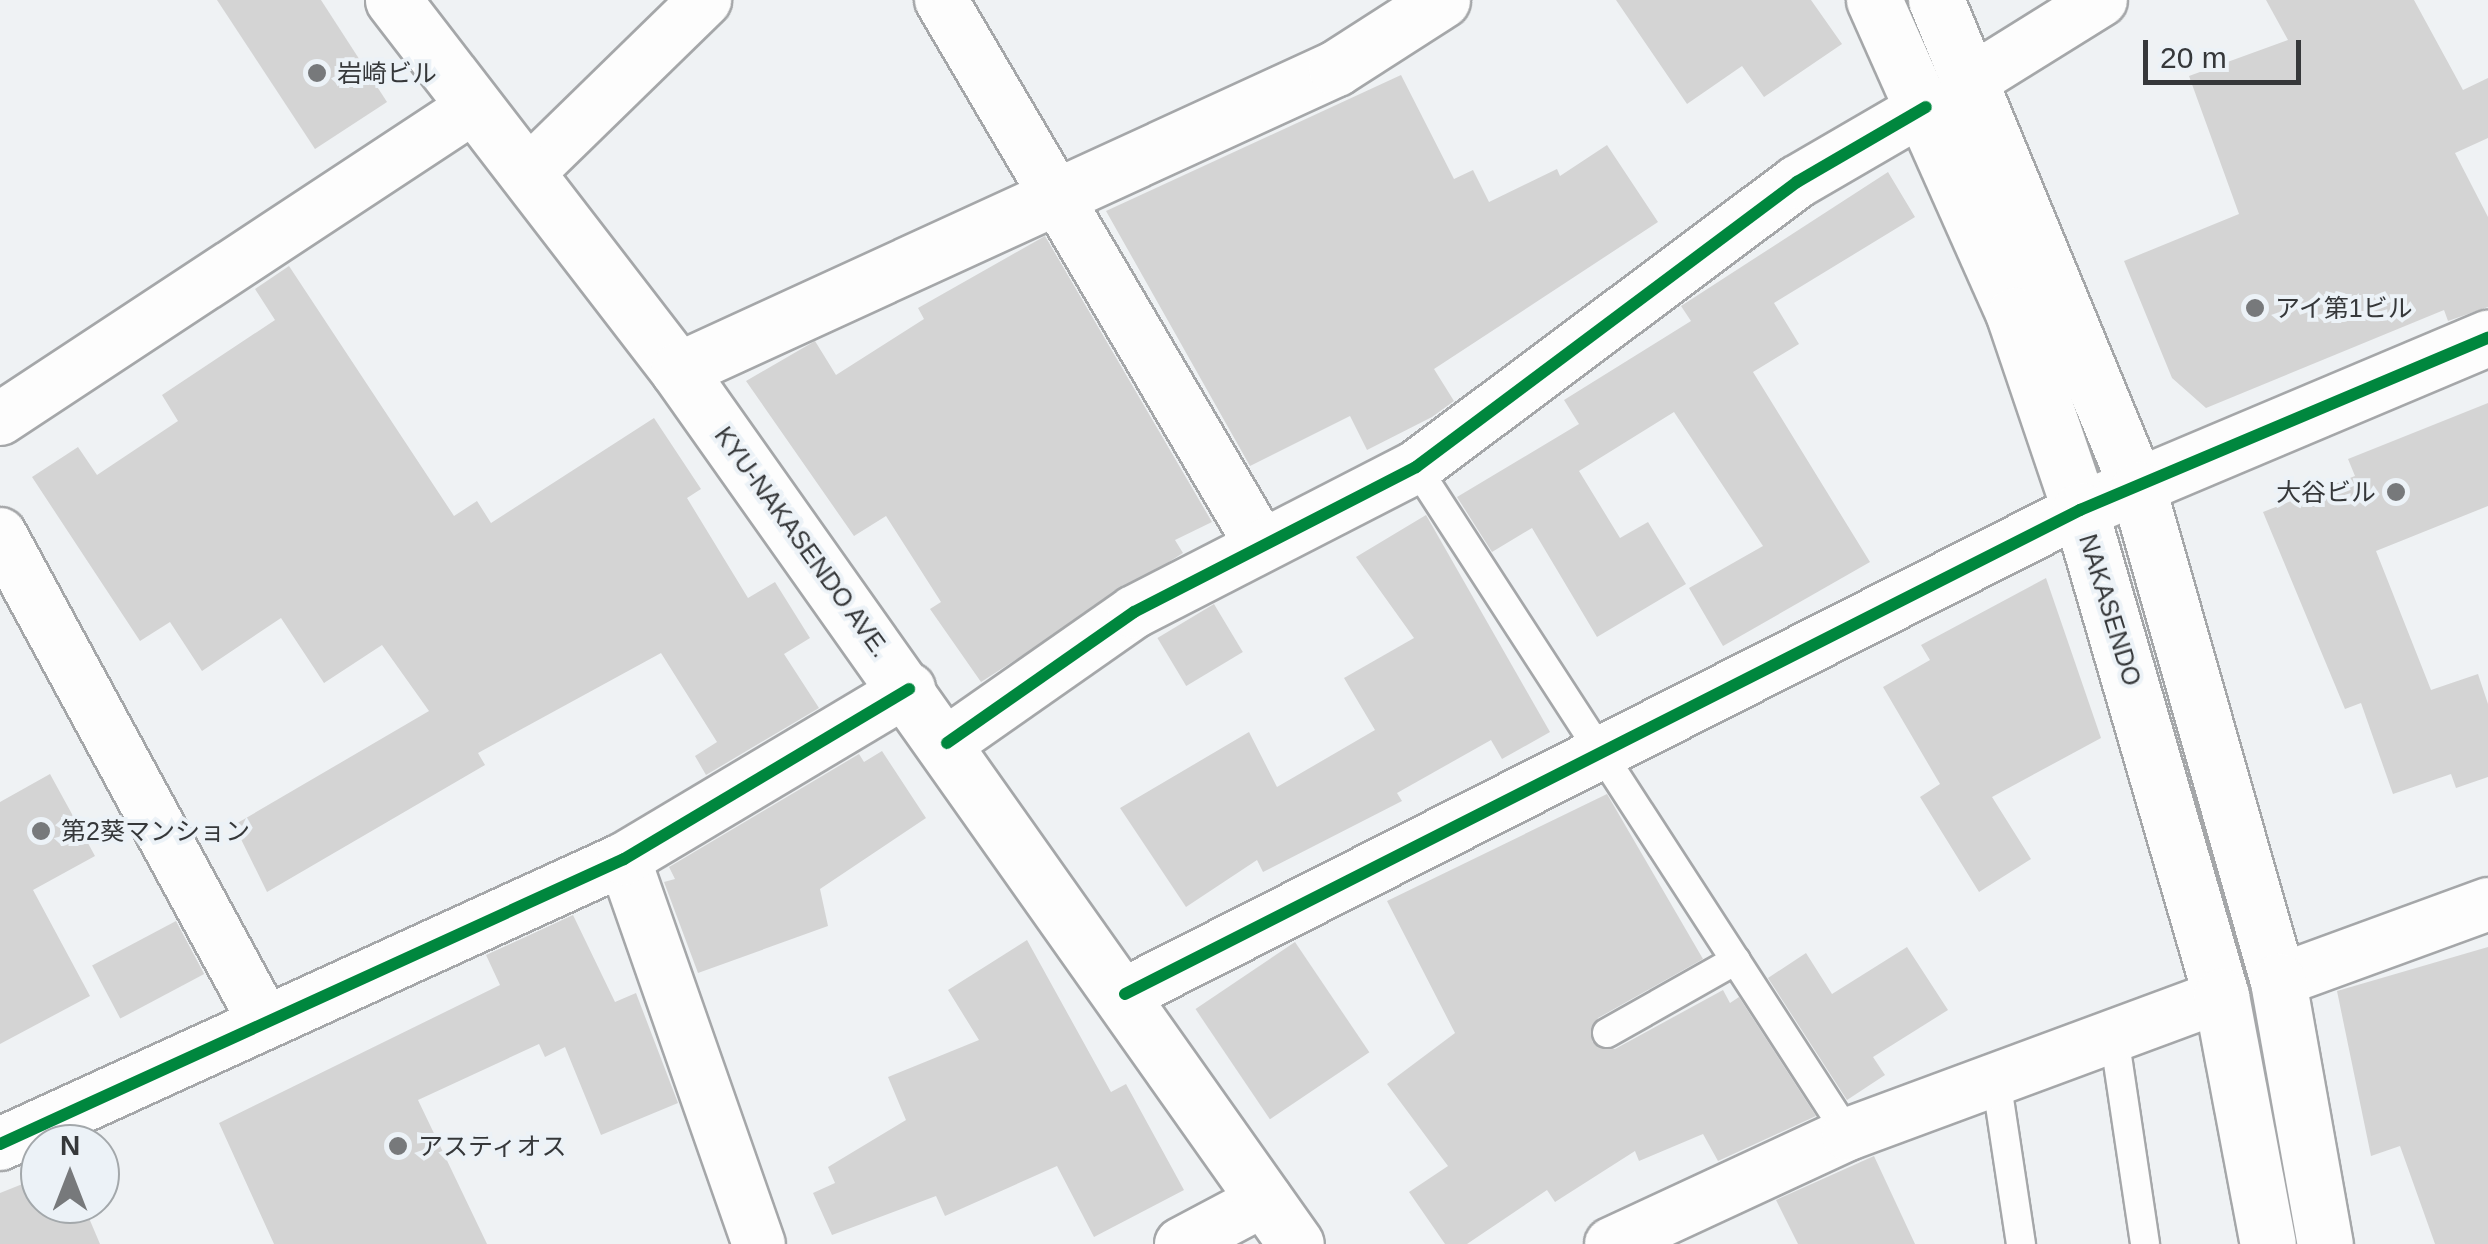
<!DOCTYPE html>
<meta charset="utf-8">
<style>
body{margin:0}
#map{position:relative;width:2488px;height:1244px;overflow:hidden;background:#eff2f4;font-family:Helvetica,"Noto Sans JP",sans-serif}
div>[style]{position:absolute}
.building>*{inset:0;background:#d4d4d4;transform-origin:0 0}
.roads{filter:drop-shadow(2px 0 #a5a7a9) drop-shadow(-2px 0 #a5a7a9) drop-shadow(0 2px #a5a7a9) drop-shadow(0 -2px #a5a7a9)}
.lane>*{height:28px;margin:-14px;padding:0 14px;transform-origin:14px;border-radius:14px;background:#fdfdfd}
.street>*{height:52px;margin:-26px;padding:0 26px;transform-origin:26px;border-radius:26px;background:#fdfdfd}
.secondary>*{height:55px;margin:-27.5px;padding:0 27.5px;transform-origin:27.5px;border-radius:27.5px;background:#fdfdfd}
.highway>*{height:55px;margin:-27.5px;padding:0 27.5px;transform-origin:27.5px;border-radius:27.5px;background:#fdfdfd}
.cycleway>*{height:12px;margin:-6px;padding:0 6px;transform-origin:6px;border-radius:6px;background:#00873e}
.dots>*{width:28px;height:28px;translate:-50% -50%;box-sizing:border-box;border:5px solid #ecf2f7;border-radius:50%}
span{translate:-50% -50%;white-space:nowrap;text-align:center;line-height:1.15;-webkit-text-stroke:8px #ecf2f7;paint-order:stroke}
.poi-label{font-size:25px;color:#36383a}
.left{translate:0 -50%;text-align:left}
.right{translate:-100% -50%;text-align:right}
.street-label{font-size:25px;color:#36383a}
.north{position:absolute;left:20px;top:1124px;width:100px;height:100px;box-sizing:border-box;background:#ecf2f7;border:2px solid #a3a8ab;border-radius:50%;rotate:0deg;font-size:28px;font-weight:700;line-height:40px;text-align:center;color:#36383a}
.north::after{content:'';display:block;margin:auto;width:35px;height:45px;background:#77797b;clip-path:polygon(50% 0,100% 100%,50% 72%,0 100%)}
.scale{position:absolute;left:2143px;top:40px;width:158px;height:45px;box-sizing:border-box;border:5px solid #36383a;border-top:0;padding-left:12px;font-size:30px;line-height:35px;white-space:nowrap;color:#36383a;-webkit-text-stroke:8px #ecf2f7;paint-order:stroke}
</style>
<div id="map">
<div class="building">
<i style="clip-path:polygon(217px 0,321px 0,387px 102px,315px 149px)"></i>
<i style="clip-path:polygon(1616px 0,1811px 0,1842px 44px,1764px 97px,1742px 66px,1687px 104px)"></i>
<i style="clip-path:polygon(2266px 0,2414px 0,2463px 90px,2488px 78px,2488px 138px,2455px 153px,2488px 217px,2488px 307px,2448px 321px,2444px 310px,2206px 408px,2172px 378px,2124px 261px,2239px 214px,2189px 76px,2288px 40px)"></i>
<i style="clip-path:polygon(1401px 75px,1454px 179px,1473px 170px,1489px 202px,1557px 169px,1560px 176px,1607px 145px,1658px 222px,1434px 369px,1454px 401px,1432px 417px,1367px 450px,1350px 416px,1250px 466px,1106px 211px)"></i>
<i style="clip-path:polygon(1888px 172px,1915px 217px,1774px 303px,1799px 344px,1753px 372px,1870px 562px,1723px 646px,1689px 588px,1763px 546px,1674px 412px,1579px 471px,1620px 538px,1648px 522px,1686px 584px,1597px 637px,1532px 528px,1492px 552px,1457px 497px,1579px 424px,1564px 400px,1691px 321px,1681px 306px)"></i>
<i style="clip-path:polygon(1045px 236px,1212px 522px,1175px 540px,1183px 553px,981px 682px,930px 609px,941px 602px,886px 516px,854px 536px,746px 381px,815px 341px,836px 375px,924px 319px,918px 308px)"></i>
<i style="clip-path:polygon(289px 266px,454px 516px,477px 501px,491px 523px,654px 418px,701px 489px,687px 498px,748px 598px,775px 582px,810px 638px,784px 654px,819px 708px,706px 775px,695px 756px,717px 742px,661px 653px,478px 753px,485px 765px,267px 892px,234px 825px,429px 711px,382px 645px,324px 683px,281px 618px,202px 671px,170px 622px,140px 641px,32px 477px,78px 447px,97px 475px,178px 421px,162px 395px,275px 320px,255px 289px)"></i>
<i style="clip-path:polygon(2488px 403px,2488px 506px,2376px 551px,2431px 690px,2478px 674px,2488px 704px,2488px 777px,2456px 788px,2451px 774px,2393px 794px,2361px 703px,2345px 709px,2263px 512px,2355px 476px,2348px 459px)"></i>
<i style="clip-path:polygon(1426px 515px,1550px 732px,1502px 759px,1491px 740px,1397px 793px,1402px 801px,1263px 872px,1257px 860px,1186px 907px,1120px 808px,1249px 732px,1277px 787px,1375px 730px,1344px 678px,1414px 638px,1356px 557px)"></i>
<i style="clip-path:polygon(2046px 578px,2101px 738px,1992px 797px,2031px 859px,1979px 892px,1920px 797px,1940px 784px,1883px 687px,1930px 660px,1921px 645px)"></i>
<i style="left:1214px;top:604px;width:56px;height:66px;rotate:59deg"></i>
<i style="clip-path:polygon(882px 751px,926px 818px,820px 889px,828px 926px,698px 973px,664px 882px,675px 879px,669px 867px,859px 754px,864px 762px)"></i>
<i style="clip-path:polygon(50px 774px,95px 856px,33px 890px,90px 996px,0 1044px,0 802px)"></i>
<i style="clip-path:polygon(1607px 794px,1703px 959px,1598px 1018px,1592px 1042px,1615px 1049px,1723px 990px,1730px 1003px,1739px 997px,1816px 1116px,1718px 1161px,1703px 1134px,1639px 1161px,1635px 1151px,1555px 1202px,1547px 1190px,1467px 1244px,1445px 1244px,1409px 1192px,1448px 1166px,1387px 1084px,1455px 1033px,1387px 901px)"></i>
<i style="clip-path:polygon(573px 915px,615px 1002px,636px 993px,678px 1103px,601px 1135px,565px 1047px,545px 1057px,539px 1044px,418px 1100px,487px 1244px,274px 1244px,219px 1123px,500px 985px,486px 955px)"></i>
<i style="left:176px;top:921px;width:60px;height:95px;rotate:62deg"></i>
<i style="clip-path:polygon(1027px 940px,1111px 1092px,1126px 1084px,1184px 1190px,1094px 1237px,1057px 1166px,945px 1216px,936px 1196px,832px 1235px,813px 1193px,835px 1183px,828px 1167px,906px 1120px,888px 1077px,979px 1040px,948px 990px)"></i>
<i style="left:1295px;top:942px;width:133px;height:120px;rotate:56deg"></i>
<i style="clip-path:polygon(1907px 947px,1948px 1010px,1873px 1057px,1885px 1075px,1847px 1100px,1768px 978px,1806px 953px,1832px 994px)"></i>
<i style="clip-path:polygon(2488px 947px,2488px 1244px,2435px 1244px,2400px 1146px,2371px 1156px,2337px 991px)"></i>
<i style="clip-path:polygon(1874px 1156px,1915px 1244px,1798px 1244px,1776px 1200px)"></i>
<i style="clip-path:polygon(40px 1177px,40px 1204px,83px 1204px,100px 1244px,0 1244px,0 1193px)"></i>
</div>
<div class="roads">
<div class="lane">
<i style="left:1416px;top:467px;width:795px;rotate:57.07deg"></i>
<i style="left:1607px;top:1033px;width:148px;rotate:-29.5deg"></i>
<i style="left:2114px;top:1036px;width:210px;rotate:81.5deg"></i>
<i style="left:1996px;top:1079px;width:167px;rotate:81.4deg"></i>
</div>
<div class="street">
<i style="left:941px;top:0;width:630px;rotate:59.57deg"></i>
<i style="left:1971px;top:81px;width:153px;rotate:-31.9deg"></i>
<i style="left:529px;top:172px;width:246px;rotate:-44.3deg"></i>
<i style="left:0;top:419px;width:569px;rotate:-33.38deg"></i>
<i style="left:0;top:534px;width:549px;rotate:61.52deg"></i>
<i style="left:947px;top:743px;width:228px;rotate:-35deg"></i>
<i style="left:1134px;top:612px;width:317px;rotate:-27.2deg"></i>
<i style="left:1416px;top:467px;width:476px;rotate:-36.8deg"></i>
<i style="left:1797px;top:182px;width:149px;rotate:-30.2deg"></i>
<i style="left:624px;top:859px;width:408px;rotate:70.7deg"></i>
<i style="left:2278px;top:981px;width:224px;rotate:-20.1deg"></i>
<i style="left:1125px;top:994px;width:1071px;rotate:-26.88deg"></i>
<i style="left:0;top:1144px;width:686px;rotate:-24.55deg"></i>
<i style="left:624px;top:859px;width:332px;rotate:-30.8deg"></i>
<i style="left:1181px;top:1244px;width:96px;rotate:-27.9deg"></i>
<i style="left:1611px;top:1244px;width:261px;rotate:-24.9deg"></i>
<i style="left:1848px;top:1134px;width:398px;rotate:-20.3deg"></i>
</div>
<div class="secondary">
<i style="left:393px;top:0;width:467px;rotate:52.4deg"></i>
<i style="left:678px;top:370px;width:1070px;rotate:54.74deg"></i>
<i style="left:678px;top:370px;width:724px;rotate:-24.65deg"></i>
<i style="left:1336px;top:68px;width:126px;rotate:-32.7deg"></i>
<i style="left:2080px;top:510px;width:443px;rotate:-22.9deg"></i>
</div>
<div class="highway">
<i style="left:1874px;top:0;width:345px;rotate:66deg"></i>
<i style="left:2014px;top:315px;width:206px;rotate:71.3deg"></i>
<i style="left:2080px;top:510px;width:506px;rotate:73.82deg"></i>
<i style="left:2221px;top:996px;width:252px;rotate:79.3deg"></i>
<i style="left:1936px;top:0;width:529px;rotate:67.56deg"></i>
<i style="left:2138px;top:489px;width:512px;rotate:74.12deg"></i>
<i style="left:2278px;top:981px;width:267px;rotate:79.9deg"></i>
</div>
</div>
<div class="cycleway">
<i style="left:947px;top:743px;width:228px;rotate:-35deg"></i>
<i style="left:1134px;top:612px;width:317px;rotate:-27.2deg"></i>
<i style="left:1416px;top:467px;width:476px;rotate:-36.8deg"></i>
<i style="left:1797px;top:182px;width:149px;rotate:-30.2deg"></i>
<i style="left:1125px;top:994px;width:1071px;rotate:-26.88deg"></i>
<i style="left:2080px;top:510px;width:443px;rotate:-22.9deg"></i>
<i style="left:0;top:1144px;width:686px;rotate:-24.55deg"></i>
<i style="left:624px;top:859px;width:332px;rotate:-30.8deg"></i>
</div>
<div class="dots">
<i style="left:317px;top:73px;background:#77797b"></i>
<i style="left:2255px;top:308px;background:#77797b"></i>
<i style="left:2396px;top:492px;background:#77797b"></i>
<i style="left:41px;top:831px;background:#77797b"></i>
<i style="left:398px;top:1146px;background:#77797b"></i>
</div>
<div class="poi-label">
<span class="left" style="left:337px;top:73px">岩崎ビル</span>
<span class="left" style="left:2275px;top:308px">アイ第1ビル</span>
<span class="right" style="left:2376px;top:492px">大谷ビル</span>
<span class="left" style="left:61px;top:831px">第2葵マンション</span>
<span class="left" style="left:418px;top:1146px">アスティオス</span>
</div>
<div class="street-label">
<span style="left:802px;top:542px;rotate:54deg">KYU-NAKASENDO AVE.</span>
<span style="left:2110px;top:610px;rotate:73deg">NAKASENDO</span>
</div>
<div class="north">N</div>
<div class="scale">20 m</div>
</div>
